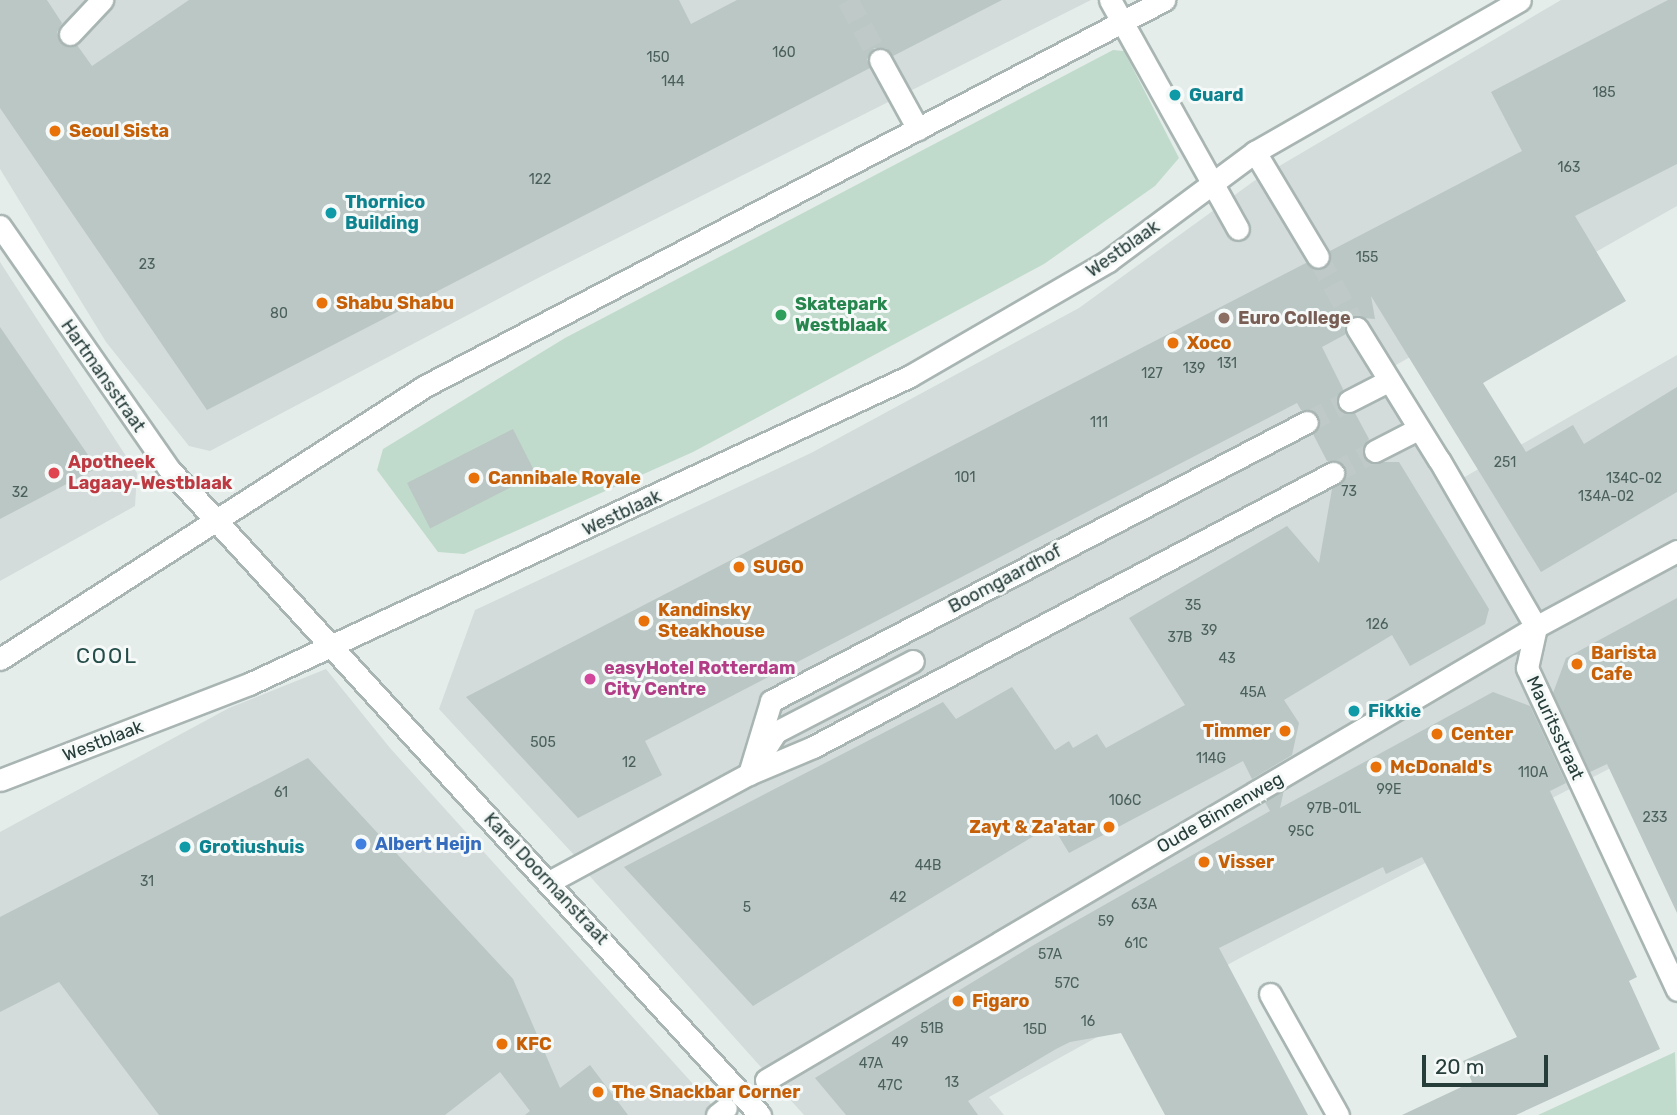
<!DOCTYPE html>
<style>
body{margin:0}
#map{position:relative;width:1677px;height:1115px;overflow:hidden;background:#e5edeb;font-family:Rubik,sans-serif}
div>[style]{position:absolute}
.built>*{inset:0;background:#d3dcda}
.green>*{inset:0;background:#c0dbcc}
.building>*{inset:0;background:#bac7c4;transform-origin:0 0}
.minor-tunnel>*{height:21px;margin-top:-10.5px;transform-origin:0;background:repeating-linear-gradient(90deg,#bfcac8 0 21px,transparent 0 31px)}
.roads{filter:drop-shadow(2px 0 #a8b5b2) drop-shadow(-2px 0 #a8b5b2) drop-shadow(0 2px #a8b5b2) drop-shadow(0 -2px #a8b5b2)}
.service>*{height:21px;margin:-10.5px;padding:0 10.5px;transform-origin:10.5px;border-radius:10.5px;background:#fff}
.pedestrian>*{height:21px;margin:-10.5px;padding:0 10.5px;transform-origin:10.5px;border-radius:10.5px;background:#fff}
.minor>*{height:21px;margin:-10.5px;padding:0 10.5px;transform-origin:10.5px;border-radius:10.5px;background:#fff}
.secondary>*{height:21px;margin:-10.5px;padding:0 10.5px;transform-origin:10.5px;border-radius:10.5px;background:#fff}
.dots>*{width:19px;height:19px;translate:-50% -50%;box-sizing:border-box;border:4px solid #f5f9f8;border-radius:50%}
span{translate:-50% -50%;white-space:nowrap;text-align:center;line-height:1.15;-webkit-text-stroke:6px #f5f9f8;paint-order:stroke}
.number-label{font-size:14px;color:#4b605c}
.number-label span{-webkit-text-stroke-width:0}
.culture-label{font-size:18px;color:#0d838f;font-weight:700}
.left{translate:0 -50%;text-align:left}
.food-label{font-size:18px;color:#c56008;font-weight:700}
.right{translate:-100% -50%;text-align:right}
.street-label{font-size:18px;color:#263d3a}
.leisure-label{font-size:18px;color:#27864d;font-weight:700}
.education-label{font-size:18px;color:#785e54;font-weight:700}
.health-label{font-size:18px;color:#be3a42;font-weight:700}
.hotel-label{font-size:18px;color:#b23c85;font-weight:700}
.shop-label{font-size:18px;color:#366cbe;font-weight:700}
.quarter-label{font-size:21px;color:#244d4a;letter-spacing:2px}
.scale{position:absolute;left:1422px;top:1055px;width:126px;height:32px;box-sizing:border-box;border:4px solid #263d3a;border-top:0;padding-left:9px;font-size:21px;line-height:24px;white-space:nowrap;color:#263d3a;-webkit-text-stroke:5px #f5f9f8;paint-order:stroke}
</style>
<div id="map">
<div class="built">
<i style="clip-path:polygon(48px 0,1091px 0,540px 277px,210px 451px,189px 446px,106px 342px,0 169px,0 32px)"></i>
<i style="clip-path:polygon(1561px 0,1677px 0,1677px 206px,1373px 378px,1405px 426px,575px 856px,439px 709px,475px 610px,811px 453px,1079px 308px,1254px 181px)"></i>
<i style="clip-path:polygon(0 262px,137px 473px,135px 506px,0 581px)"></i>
<i style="clip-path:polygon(1677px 355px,1677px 734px,1240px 958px,989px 1097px,1004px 1115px,804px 1115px,587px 873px,1415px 445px,1442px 490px)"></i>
<i style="clip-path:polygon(326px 669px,390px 748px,721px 1115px,0 1115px,0 832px,229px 708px)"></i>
</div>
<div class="green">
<i style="clip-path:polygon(1113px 50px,1124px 51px,1179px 158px,1155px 186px,1044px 264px,693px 452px,464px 554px,438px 552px,377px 470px,383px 449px,565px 338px)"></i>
<i style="clip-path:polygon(1675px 1052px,1677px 1115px,1538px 1115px)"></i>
</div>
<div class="building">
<i style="clip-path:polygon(0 0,47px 0,62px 23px,57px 32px,61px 43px,77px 45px,92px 66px,189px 0,679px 0,691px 24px,737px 0,1002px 0,893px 56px,886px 48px,874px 48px,867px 59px,870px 68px,207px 410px,0 108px)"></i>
<i style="clip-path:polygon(1668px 0,1677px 0,1677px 164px,1575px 216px,1626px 301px,1483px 383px,1526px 452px,1573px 425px,1584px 444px,1677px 387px,1677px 492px,1541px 572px,1371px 296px,1375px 319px,1351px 317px,1346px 334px,1322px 347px,1343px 389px,1337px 406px,1355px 413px,1369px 439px,1362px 450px,1367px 462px,1399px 462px,1489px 609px,1485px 624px,1410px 666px,1392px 635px,1284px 700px,1299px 723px,1292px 755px,1252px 779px,1243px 761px,1069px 853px,1052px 825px,753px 1006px,624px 867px,943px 702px,956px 719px,1012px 687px,1055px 750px,1069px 741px,1073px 748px,1097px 734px,1106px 748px,1185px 705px,1129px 618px,1287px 526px,1319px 563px,1332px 489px,1346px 473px,1339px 462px,1327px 461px,1313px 434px,1318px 415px,1301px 410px,1297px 403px,645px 741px,662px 775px,578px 818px,466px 697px,1306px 263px,1324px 269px,1330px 251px,1522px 151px,1491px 92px)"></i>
<i style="clip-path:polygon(0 327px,97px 468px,0 519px)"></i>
<i style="left:513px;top:429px;width:51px;height:119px;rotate:63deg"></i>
<i style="clip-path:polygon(1677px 598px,1677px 913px,1607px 764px,1590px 772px,1553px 693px,1566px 658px)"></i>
<i style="clip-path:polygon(1493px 692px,1530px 706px,1566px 783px,1550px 791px,1637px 977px,1629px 981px,1660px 1049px,1516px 1115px,1402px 1115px,1472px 1082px,1463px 1061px,1517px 1037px,1422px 857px,1386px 874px,1383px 867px,1219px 948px,1308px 1115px,1165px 1115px,1121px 1033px,1070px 1042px,1056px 1049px,968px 1101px,978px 1115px,846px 1115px,815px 1078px,1032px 946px,1270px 811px,1265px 802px,1284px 790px,1280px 808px)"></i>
<i style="clip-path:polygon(308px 758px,513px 979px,560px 1088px,590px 1065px,628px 1115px,525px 1115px,530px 1111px,500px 1072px,445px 1115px,159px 1115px,59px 982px,0 1012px,0 917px)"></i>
</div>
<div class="minor-tunnel">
<i style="left:848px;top:0;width:68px;rotate:61.9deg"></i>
<i style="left:1318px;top:257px;width:81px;rotate:61.2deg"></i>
<i style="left:1307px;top:422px;width:47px;rotate:-26.6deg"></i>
<i style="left:1333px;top:473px;width:47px;rotate:-27.6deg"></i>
</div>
<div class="roads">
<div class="service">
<i style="left:70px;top:34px;width:47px;rotate:-46.7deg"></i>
<i style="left:754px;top:766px;width:40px;rotate:-57.1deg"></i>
<i style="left:776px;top:732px;width:154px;rotate:-27.4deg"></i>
</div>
<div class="pedestrian">
<i style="left:1110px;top:0;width:262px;rotate:60.8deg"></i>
<i style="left:766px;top:1080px;width:893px;rotate:-30.47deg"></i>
<i style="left:1536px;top:627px;width:193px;rotate:-120.1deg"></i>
<i style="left:717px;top:1115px;width:11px;rotate:-38deg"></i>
</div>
<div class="minor">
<i style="left:880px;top:60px;width:79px;rotate:61.2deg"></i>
<i style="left:1255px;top:152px;width:122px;rotate:59deg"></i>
<i style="left:0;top:226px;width:295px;rotate:55.2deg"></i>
<i style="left:168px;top:468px;width:877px;rotate:47.54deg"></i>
<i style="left:1357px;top:328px;width:155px;rotate:58.2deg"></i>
<i style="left:1349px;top:401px;width:42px;rotate:-27.2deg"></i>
<i style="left:1375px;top:451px;width:48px;rotate:-27.1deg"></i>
<i style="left:1677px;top:551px;width:160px;rotate:151.7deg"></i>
<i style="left:1536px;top:627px;width:42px;rotate:102.4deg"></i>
<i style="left:1527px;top:668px;width:355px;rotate:65deg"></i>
<i style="left:749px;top:774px;width:69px;rotate:-22.9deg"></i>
<i style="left:813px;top:747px;width:588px;rotate:-27.79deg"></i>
<i style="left:549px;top:882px;width:227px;rotate:-28.4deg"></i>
<i style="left:749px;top:774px;width:76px;rotate:-73.2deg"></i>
<i style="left:771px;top:701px;width:604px;rotate:-27.5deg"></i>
<i style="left:1270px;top:994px;width:139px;rotate:60.7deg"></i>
</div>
<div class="secondary">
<i style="left:0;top:659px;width:505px;rotate:-32.71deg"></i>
<i style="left:425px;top:386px;width:834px;rotate:-27.58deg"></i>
<i style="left:0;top:780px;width:267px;rotate:-21.1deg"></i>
<i style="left:249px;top:684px;width:729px;rotate:-24.98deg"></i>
<i style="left:910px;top:376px;width:229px;rotate:-30.1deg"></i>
<i style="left:1108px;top:261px;width:183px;rotate:-36.6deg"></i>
<i style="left:1255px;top:152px;width:305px;rotate:-29.8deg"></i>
</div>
</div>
<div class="dots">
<i style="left:1175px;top:95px;background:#0f9aa8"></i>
<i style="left:55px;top:131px;background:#e8710a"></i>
<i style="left:331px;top:213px;background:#0f9aa8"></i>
<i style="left:322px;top:303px;background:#e8710a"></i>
<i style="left:781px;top:315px;background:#2e9e5b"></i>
<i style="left:1224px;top:318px;background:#8d6e63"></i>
<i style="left:1173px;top:343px;background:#e8710a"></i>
<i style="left:54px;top:473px;background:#e0444e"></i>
<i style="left:474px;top:478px;background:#e8710a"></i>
<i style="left:739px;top:567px;background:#e8710a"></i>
<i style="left:644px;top:621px;background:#e8710a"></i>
<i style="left:1577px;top:664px;background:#e8710a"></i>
<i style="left:590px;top:679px;background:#d1479c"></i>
<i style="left:1354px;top:711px;background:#0f9aa8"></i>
<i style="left:1285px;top:731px;background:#e8710a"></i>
<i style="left:1437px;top:734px;background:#e8710a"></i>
<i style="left:1376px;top:767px;background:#e8710a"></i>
<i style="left:1109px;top:827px;background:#e8710a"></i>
<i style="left:361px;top:844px;background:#3f7fe0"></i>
<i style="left:185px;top:847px;background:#0f9aa8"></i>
<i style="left:1204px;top:862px;background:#e8710a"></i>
<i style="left:958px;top:1001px;background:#e8710a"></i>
<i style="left:502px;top:1044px;background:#e8710a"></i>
<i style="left:598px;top:1092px;background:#e8710a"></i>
</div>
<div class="number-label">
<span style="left:784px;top:53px">160</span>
<span style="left:658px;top:58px">150</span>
<span style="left:673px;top:82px">144</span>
<span style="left:1604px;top:93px">185</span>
<span style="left:1569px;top:168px">163</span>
<span style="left:540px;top:180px">122</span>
<span style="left:1367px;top:258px">155</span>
<span style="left:147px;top:265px">23</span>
<span style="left:279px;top:314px">80</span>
<span style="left:1227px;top:364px">131</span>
<span style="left:1194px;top:369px">139</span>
<span style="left:1152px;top:374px">127</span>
<span style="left:1099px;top:423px">111</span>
<span style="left:1505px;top:463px">251</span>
<span style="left:965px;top:478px">101</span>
<span style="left:1634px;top:479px">134C-02</span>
<span style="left:1349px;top:492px">73</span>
<span style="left:20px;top:493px">32</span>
<span style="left:1606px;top:497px">134A-02</span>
<span style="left:1193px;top:606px">35</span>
<span style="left:1377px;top:625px">126</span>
<span style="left:1209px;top:631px">39</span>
<span style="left:1180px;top:638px">37B</span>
<span style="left:1227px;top:659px">43</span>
<span style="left:1253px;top:693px">45A</span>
<span style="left:543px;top:743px">505</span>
<span style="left:1211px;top:759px">114G</span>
<span style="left:629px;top:763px">12</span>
<span style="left:1533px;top:773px">110A</span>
<span style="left:1389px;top:790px">99E</span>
<span style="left:281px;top:793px">61</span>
<span style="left:1125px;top:801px">106C</span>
<span style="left:1334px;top:809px">97B-01L</span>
<span style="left:1655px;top:818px">233</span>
<span style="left:1301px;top:832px">95C</span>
<span style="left:928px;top:866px">44B</span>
<span style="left:147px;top:882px">31</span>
<span style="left:898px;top:898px">42</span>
<span style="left:1144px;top:905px">63A</span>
<span style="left:747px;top:908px">5</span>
<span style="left:1106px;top:922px">59</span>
<span style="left:1136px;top:944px">61C</span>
<span style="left:1050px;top:955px">57A</span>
<span style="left:1067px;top:984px">57C</span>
<span style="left:1088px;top:1022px">16</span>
<span style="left:932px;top:1029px">51B</span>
<span style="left:1035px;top:1030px">15D</span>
<span style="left:900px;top:1043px">49</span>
<span style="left:871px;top:1064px">47A</span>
<span style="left:952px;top:1083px">13</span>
<span style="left:890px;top:1086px">47C</span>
</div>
<div class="culture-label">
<span class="left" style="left:1189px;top:95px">Guard</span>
<span class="left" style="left:345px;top:213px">Thornico<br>Building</span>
<span class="left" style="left:1368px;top:711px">Fikkie</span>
<span class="left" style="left:199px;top:847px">Grotiushuis</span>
</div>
<div class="food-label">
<span class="left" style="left:69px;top:131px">Seoul Sista</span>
<span class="left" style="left:336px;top:303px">Shabu Shabu</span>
<span class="left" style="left:1187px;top:343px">Xoco</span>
<span class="left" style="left:488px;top:478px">Cannibale Royale</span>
<span class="left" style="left:753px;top:567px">SUGO</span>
<span class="left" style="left:658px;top:621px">Kandinsky<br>Steakhouse</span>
<span class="left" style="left:1591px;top:664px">Barista<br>Cafe</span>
<span class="right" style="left:1271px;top:731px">Timmer</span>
<span class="left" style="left:1451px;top:734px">Center</span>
<span class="left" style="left:1390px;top:767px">McDonald's</span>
<span class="right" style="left:1095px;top:827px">Zayt &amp; Za'atar</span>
<span class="left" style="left:1218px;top:862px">Visser</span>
<span class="left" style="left:972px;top:1001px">Figaro</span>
<span class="left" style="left:516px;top:1044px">KFC</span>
<span class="left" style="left:612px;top:1092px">The Snackbar Corner</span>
</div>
<div class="street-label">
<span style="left:1123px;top:249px;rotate:-35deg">Westblaak</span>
<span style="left:103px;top:376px;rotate:55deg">Hartmansstraat</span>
<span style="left:622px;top:513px;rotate:-25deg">Westblaak</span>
<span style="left:1005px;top:579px;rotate:-28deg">Boomgaardhof</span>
<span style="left:1555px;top:728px;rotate:65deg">Mauritsstraat</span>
<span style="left:103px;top:741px;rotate:-21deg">Westblaak</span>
<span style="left:1220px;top:813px;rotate:-30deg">Oude Binnenweg</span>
<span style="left:546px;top:879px;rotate:47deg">Karel Doormanstraat</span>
</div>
<div class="leisure-label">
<span class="left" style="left:795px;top:315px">Skatepark<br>Westblaak</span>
</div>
<div class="education-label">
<span class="left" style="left:1238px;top:318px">Euro College</span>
</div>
<div class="health-label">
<span class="left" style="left:68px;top:473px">Apotheek<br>Lagaay-Westblaak</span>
</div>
<div class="hotel-label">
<span class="left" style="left:604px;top:679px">easyHotel Rotterdam<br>City Centre</span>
</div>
<div class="shop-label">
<span class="left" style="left:375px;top:844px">Albert Heijn</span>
</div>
<div class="quarter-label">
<span style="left:107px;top:656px">COOL</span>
</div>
<div class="scale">20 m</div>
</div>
